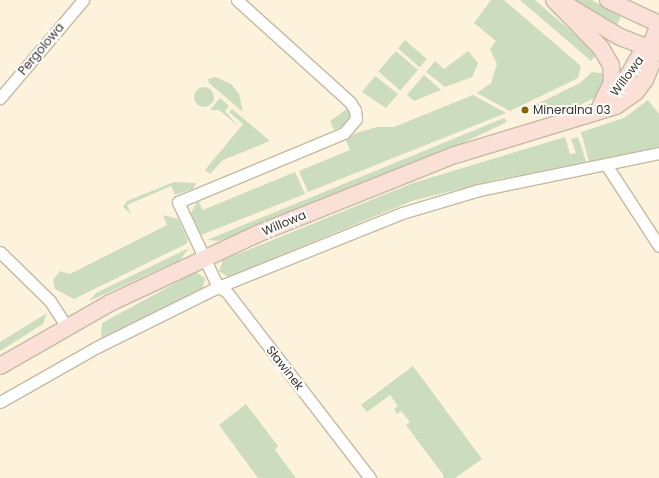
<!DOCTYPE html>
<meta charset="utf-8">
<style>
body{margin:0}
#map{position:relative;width:659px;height:478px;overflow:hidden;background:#fdf2dc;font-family:Poppins,sans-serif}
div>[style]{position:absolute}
.green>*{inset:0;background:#ccdcbf;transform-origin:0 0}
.round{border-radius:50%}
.roads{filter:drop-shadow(1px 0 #c4baa4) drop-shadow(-1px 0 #c4baa4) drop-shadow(0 1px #c4baa4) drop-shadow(0 -1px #c4baa4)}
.street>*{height:11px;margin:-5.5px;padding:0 5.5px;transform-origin:5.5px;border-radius:5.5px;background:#fff}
.secondary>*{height:16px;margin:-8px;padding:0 8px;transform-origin:8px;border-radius:8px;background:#fae0d6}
.dots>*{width:11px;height:11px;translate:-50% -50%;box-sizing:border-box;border:2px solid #fff;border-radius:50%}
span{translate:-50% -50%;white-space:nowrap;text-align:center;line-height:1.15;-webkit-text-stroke:4px #fff;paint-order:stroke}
.street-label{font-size:12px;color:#38342b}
.poi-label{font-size:12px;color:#38342b}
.left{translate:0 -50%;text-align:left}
</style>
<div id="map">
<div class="green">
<i style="clip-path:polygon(491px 0,504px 0,581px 66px,578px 78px,510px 111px,477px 93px,491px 83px,497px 64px,490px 49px,496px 41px,474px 23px)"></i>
<i style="clip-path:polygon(520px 0,535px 0,597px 54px,591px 61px)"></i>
<i style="clip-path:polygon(574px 0,592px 0,621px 17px,616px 26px)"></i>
<i style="left:405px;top:40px;width:29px;height:11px;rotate:41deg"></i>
<i style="left:396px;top:51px;width:29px;height:27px;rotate:41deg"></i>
<i style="clip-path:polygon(468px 51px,478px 63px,472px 77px,445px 87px,426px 72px,435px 61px,444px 69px)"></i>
<i style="clip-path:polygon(592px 72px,606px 74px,606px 80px,594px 98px,574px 108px,535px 114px,531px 107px,580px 83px)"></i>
<i style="clip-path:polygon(424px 75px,441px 90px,414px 101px,407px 95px)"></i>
<i style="clip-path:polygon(375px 76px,398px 94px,386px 108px,362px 92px)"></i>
<i style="clip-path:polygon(216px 77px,231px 84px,239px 94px,243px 112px,209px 83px,208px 79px)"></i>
<i class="round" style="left:194px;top:87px;width:20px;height:20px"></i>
<i style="clip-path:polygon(473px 95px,506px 113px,308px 192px,299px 171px,350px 150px,346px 140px,356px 133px,377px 127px,394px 127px)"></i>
<i style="clip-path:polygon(220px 98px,229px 106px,225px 111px,238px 126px,219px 110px,210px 110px)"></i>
<i style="clip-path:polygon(648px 100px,659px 114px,659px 147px,589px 162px,581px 132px,624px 118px)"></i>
<i style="clip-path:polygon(232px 109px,270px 141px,223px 160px,210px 174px,205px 170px,243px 124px,229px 112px)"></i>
<i style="clip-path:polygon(347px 109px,352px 117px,344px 126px,334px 130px,330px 121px)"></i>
<i style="clip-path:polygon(504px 118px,507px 122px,452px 148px,219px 241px,207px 240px)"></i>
<i style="clip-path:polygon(565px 137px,570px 154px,576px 153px,571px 139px,578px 137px,587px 164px,499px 179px,412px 201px,228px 277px,219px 271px,223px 260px,413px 183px)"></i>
<i style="clip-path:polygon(295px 172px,305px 194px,201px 235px,191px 213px,198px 200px,203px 210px)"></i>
<i style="clip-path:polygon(174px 182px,196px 183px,193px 189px,175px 195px,171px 186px,127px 205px,131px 214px,123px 207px,127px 201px)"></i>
<i style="clip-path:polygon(163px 215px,178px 219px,188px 240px,186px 244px,74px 299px,55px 289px,53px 280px,60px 271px,70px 274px,167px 225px)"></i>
<i style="clip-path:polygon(189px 248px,180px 260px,89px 301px,96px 293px)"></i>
<i style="clip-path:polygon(196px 272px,205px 278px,203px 288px,101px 338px,102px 323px)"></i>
<i style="clip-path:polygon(47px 313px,43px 324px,0 351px,0 342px)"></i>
<i style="clip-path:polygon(413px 366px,482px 459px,455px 478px,442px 478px,444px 476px,406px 425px,410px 422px,401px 411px,397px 414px,394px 409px,398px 406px,390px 395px,367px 412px,361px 405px)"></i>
<i style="clip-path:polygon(246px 404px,278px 446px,275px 450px,296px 478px,258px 478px,219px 425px)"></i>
</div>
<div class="roads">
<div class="street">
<i style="left:237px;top:0;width:152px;rotate:42.1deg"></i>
<i style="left:350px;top:102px;width:9px;rotate:58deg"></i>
<i style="left:355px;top:110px;width:9px;rotate:84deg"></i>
<i style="left:356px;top:119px;width:18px;rotate:131deg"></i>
<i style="left:344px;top:133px;width:180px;rotate:157.4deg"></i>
<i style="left:178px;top:202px;width:94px;rotate:64.8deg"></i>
<i style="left:218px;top:287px;width:9px;rotate:27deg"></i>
<i style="left:226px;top:291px;width:236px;rotate:52.4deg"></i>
<i style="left:0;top:98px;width:128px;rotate:-49.7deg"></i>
<i style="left:607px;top:166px;width:95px;rotate:57deg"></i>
<i style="left:0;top:252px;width:70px;rotate:44.4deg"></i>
<i style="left:50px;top:301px;width:31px;rotate:57deg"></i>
<i style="left:0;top:402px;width:112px;rotate:-29.6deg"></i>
<i style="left:97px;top:347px;width:135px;rotate:-26.4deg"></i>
<i style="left:218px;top:287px;width:198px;rotate:-21.9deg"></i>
<i style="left:402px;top:213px;width:80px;rotate:-16.6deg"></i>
<i style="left:479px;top:190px;width:184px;rotate:-11.6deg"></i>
</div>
<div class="secondary">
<i style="left:554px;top:0;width:67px;rotate:45.6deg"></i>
<i style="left:601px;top:48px;width:20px;rotate:60deg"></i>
<i style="left:611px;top:65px;width:18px;rotate:87deg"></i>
<i style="left:612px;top:83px;width:25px;rotate:117deg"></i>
<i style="left:608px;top:0;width:56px;rotate:25.2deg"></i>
<i style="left:570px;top:7px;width:58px;rotate:31deg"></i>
<i style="left:620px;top:37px;width:42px;rotate:21deg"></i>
<i style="left:608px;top:100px;width:23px;rotate:-47deg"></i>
<i style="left:624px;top:83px;width:30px;rotate:-60deg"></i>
<i style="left:639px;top:57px;width:13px;rotate:-39deg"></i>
<i style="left:0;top:366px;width:127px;rotate:-29.8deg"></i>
<i style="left:110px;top:303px;width:162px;rotate:-25.1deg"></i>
<i style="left:257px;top:234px;width:213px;rotate:-21.8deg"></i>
<i style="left:455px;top:155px;width:168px;rotate:-16.9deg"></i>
<i style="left:616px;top:106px;width:24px;rotate:-35deg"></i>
<i style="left:636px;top:92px;width:15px;rotate:-53deg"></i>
<i style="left:645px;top:80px;width:16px;rotate:-68deg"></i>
<i style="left:651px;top:65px;width:16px;rotate:-97deg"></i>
<i style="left:649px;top:49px;width:26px;rotate:-67deg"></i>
</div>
</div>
<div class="dots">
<i style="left:525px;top:110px;background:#8a6402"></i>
</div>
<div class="street-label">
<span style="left:41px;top:49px;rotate:-50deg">Pergolowa</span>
<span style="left:627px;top:76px;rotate:-53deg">Willowa</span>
<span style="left:284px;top:223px;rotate:-23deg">Willowa</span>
<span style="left:285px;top:368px;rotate:52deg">Sławinek</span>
</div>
<div class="poi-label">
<span class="left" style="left:533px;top:110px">Mineralna 03</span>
</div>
</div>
